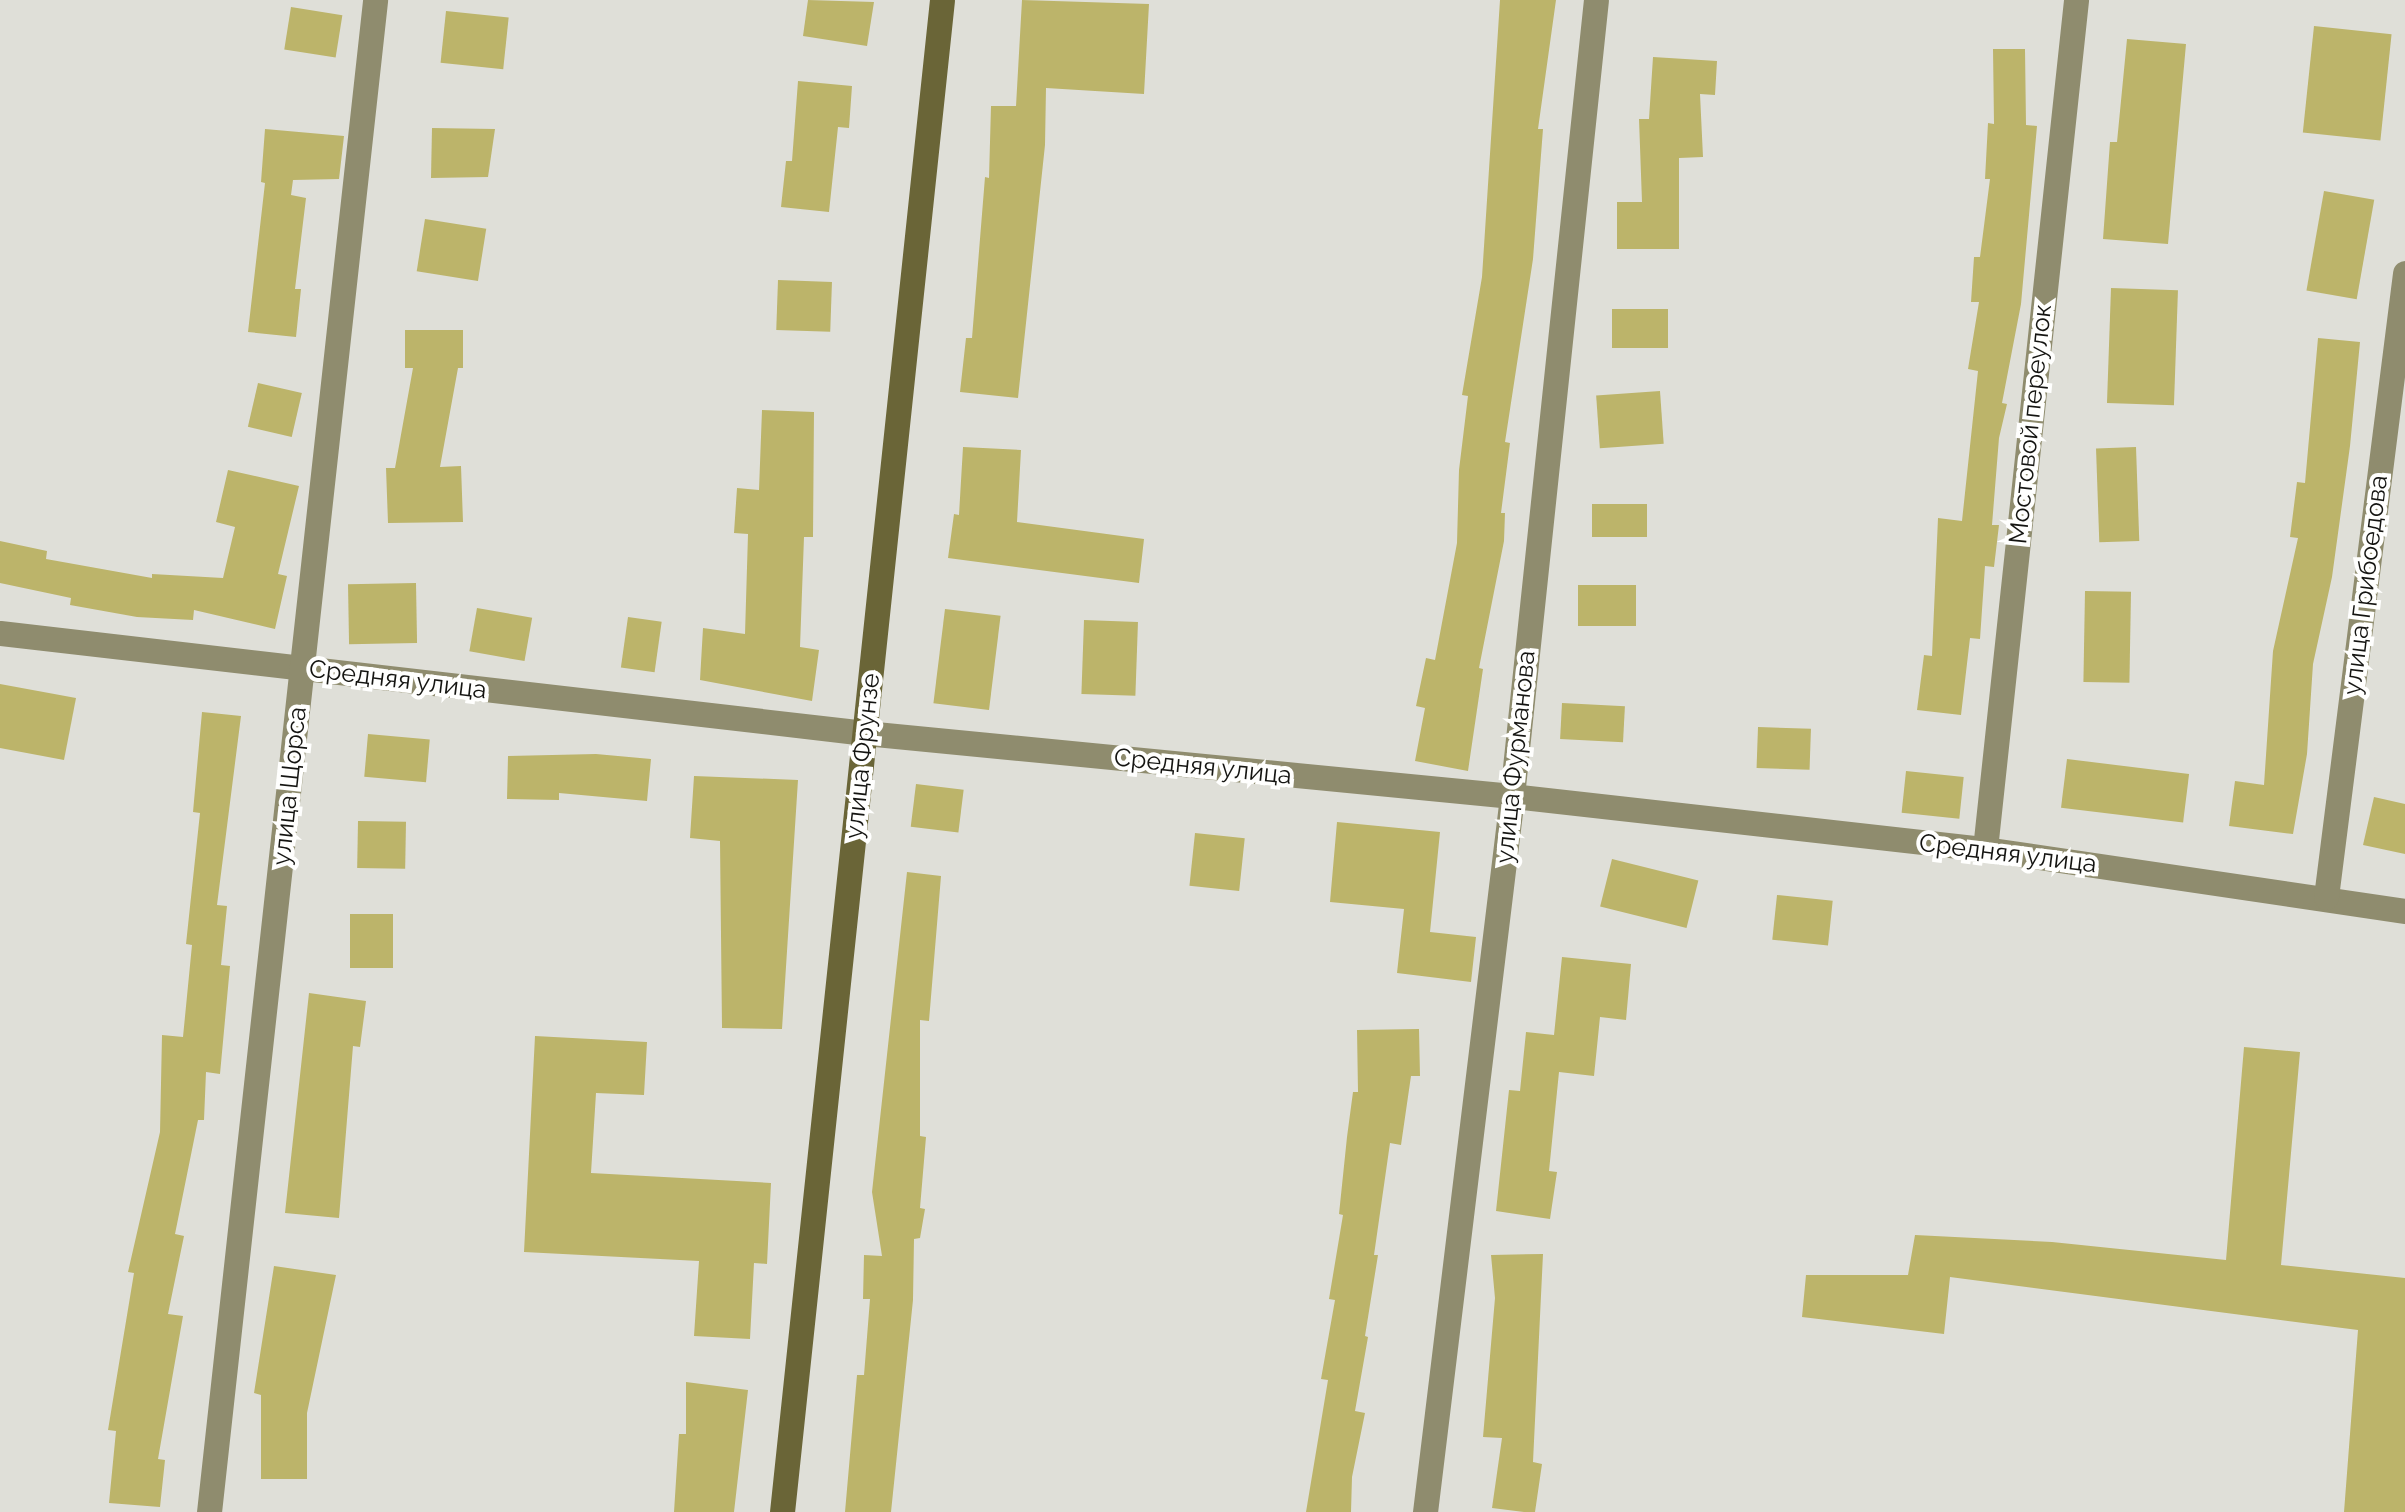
<!DOCTYPE html>
<meta charset="utf-8">
<style>
body{margin:0}
#map{position:relative;width:2405px;height:1512px;overflow:hidden;background:#dfdfd8;font-family:Raleway,sans-serif}
div>[style]{position:absolute}
.building>*{inset:0;background:#bcb46a;transform-origin:0 0}
.street>*{height:25px;margin:-12.5px;padding:0 12.5px;transform-origin:12.5px;border-radius:12.5px;background:#8f8c6e}
.secondary>*{height:25px;margin:-12.5px;padding:0 12.5px;transform-origin:12.5px;border-radius:12.5px;background:#6a6537}
span{translate:-50% -50%;white-space:nowrap;text-align:center;line-height:1.15;-webkit-text-stroke:8px #fffffe;paint-order:stroke}
.street-label{font-size:25px;color:#141411}
</style>
<div id="map">
<div class="building">
<i style="clip-path:polygon(808px 0,874px 2px,867px 46px,803px 36px)"></i>
<i style="clip-path:polygon(1022px 0,1149px 4px,1144px 94px,1046px 88px,1045px 145px,1018px 398px,960px 392px,966px 338px,972px 338px,985px 177px,989px 178px,991px 106px,1016px 106px)"></i>
<i style="clip-path:polygon(1500px 0,1556px 0,1538px 129px,1543px 129px,1533px 259px,1505px 442px,1510px 443px,1501px 513px,1505px 513px,1504px 541px,1479px 668px,1483px 669px,1468px 771px,1415px 761px,1425px 708px,1416px 706px,1426px 658px,1435px 660px,1457px 543px,1459px 470px,1468px 396px,1462px 395px,1482px 277px)"></i>
<i style="left:291px;top:7px;width:52px;height:43px;rotate:9deg"></i>
<i style="left:446px;top:11px;width:63px;height:52px;rotate:6deg"></i>
<i style="left:2314px;top:26px;width:78px;height:107px;rotate:6deg"></i>
<i style="clip-path:polygon(2127px 39px,2186px 44px,2168px 244px,2103px 239px,2110px 142px,2117px 142px)"></i>
<i style="clip-path:polygon(1993px 49px,2025px 49px,2026px 125px,2037px 126px,2021px 304px,2002px 403px,2007px 404px,1999px 438px,1992px 525px,1999px 525px,1994px 567px,1985px 566px,1980px 639px,1970px 638px,1961px 715px,1917px 710px,1924px 655px,1932px 656px,1938px 518px,1962px 521px,1978px 371px,1968px 369px,1979px 302px,1971px 302px,1974px 257px,1980px 257px,1990px 179px,1985px 179px,1988px 123px,1994px 124px)"></i>
<i style="clip-path:polygon(1653px 57px,1717px 61px,1715px 95px,1700px 94px,1703px 157px,1679px 158px,1679px 249px,1617px 249px,1617px 202px,1642px 202px,1639px 119px,1649px 119px)"></i>
<i style="clip-path:polygon(798px 81px,852px 86px,849px 128px,838px 127px,829px 212px,781px 207px,786px 161px,792px 161px)"></i>
<i style="clip-path:polygon(432px 128px,495px 129px,488px 177px,431px 178px)"></i>
<i style="clip-path:polygon(265px 129px,344px 136px,339px 179px,293px 180px,291px 195px,306px 198px,295px 289px,301px 289px,296px 337px,248px 332px,265px 183px,261px 182px)"></i>
<i style="left:2324px;top:191px;width:51px;height:101px;rotate:10deg"></i>
<i style="left:425px;top:219px;width:62px;height:53px;rotate:9deg"></i>
<i style="left:778px;top:280px;width:54px;height:50px;rotate:2deg"></i>
<i style="left:2111px;top:288px;width:67px;height:115px;rotate:2deg"></i>
<i style="left:1612px;top:309px;width:56px;height:39px"></i>
<i style="clip-path:polygon(405px 330px,463px 330px,463px 368px,458px 368px,440px 467px,461px 466px,463px 522px,388px 523px,386px 468px,395px 468px,413px 368px,405px 368px)"></i>
<i style="clip-path:polygon(2318px 338px,2360px 342px,2350px 446px,2332px 577px,2313px 664px,2307px 754px,2293px 834px,2229px 826px,2235px 781px,2264px 785px,2273px 651px,2298px 538px,2290px 537px,2297px 482px,2305px 483px)"></i>
<i style="left:258px;top:383px;width:45px;height:45px;rotate:13deg"></i>
<i style="left:1660px;top:391px;width:53px;height:64px;rotate:86deg"></i>
<i style="clip-path:polygon(762px 410px,814px 412px,813px 537px,804px 537px,800px 647px,819px 650px,812px 701px,700px 680px,703px 628px,745px 634px,748px 534px,734px 533px,737px 488px,759px 490px)"></i>
<i style="clip-path:polygon(963px 447px,1021px 450px,1017px 522px,1144px 539px,1139px 583px,948px 558px,954px 514px,959px 515px)"></i>
<i style="left:2136px;top:447px;width:94px;height:40px;rotate:88deg"></i>
<i style="clip-path:polygon(228px 470px,299px 486px,278px 574px,287px 576px,275px 629px,194px 610px,193px 620px,137px 617px,70px 605px,71px 598px,0 583px,0 541px,47px 551px,46px 559px,152px 578px,152px 574px,223px 578px,235px 527px,216px 522px)"></i>
<i style="left:1647px;top:504px;width:33px;height:55px;rotate:90deg"></i>
<i style="left:416px;top:583px;width:60px;height:68px;rotate:89deg"></i>
<i style="left:1578px;top:585px;width:58px;height:41px"></i>
<i style="left:2085px;top:591px;width:46px;height:91px;rotate:1deg"></i>
<i style="left:477px;top:608px;width:56px;height:44px;rotate:10deg"></i>
<i style="left:945px;top:609px;width:56px;height:95px;rotate:7deg"></i>
<i style="left:628px;top:617px;width:34px;height:51px;rotate:8deg"></i>
<i style="left:1084px;top:620px;width:54px;height:74px;rotate:2deg"></i>
<i style="clip-path:polygon(0 684px,76px 698px,64px 760px,0 748px)"></i>
<i style="left:1562px;top:703px;width:63px;height:36px;rotate:3deg"></i>
<i style="clip-path:polygon(202px 712px,241px 716px,217px 905px,227px 906px,221px 965px,230px 966px,220px 1074px,206px 1072px,204px 1120px,198px 1120px,175px 1234px,184px 1236px,168px 1314px,183px 1316px,158px 1459px,165px 1460px,160px 1507px,109px 1503px,116px 1431px,108px 1430px,134px 1273px,128px 1272px,160px 1132px,162px 1035px,183px 1037px,192px 945px,186px 944px,200px 813px,193px 812px)"></i>
<i style="left:1758px;top:727px;width:53px;height:41px;rotate:2deg"></i>
<i style="left:368px;top:734px;width:62px;height:43px;rotate:5deg"></i>
<i style="clip-path:polygon(596px 754px,651px 759px,647px 801px,559px 793px,559px 800px,507px 799px,508px 756px)"></i>
<i style="left:2067px;top:759px;width:123px;height:49px;rotate:7deg"></i>
<i style="left:1906px;top:771px;width:58px;height:42px;rotate:6deg"></i>
<i style="clip-path:polygon(694px 776px,798px 780px,782px 1029px,722px 1028px,720px 841px,690px 838px)"></i>
<i style="left:916px;top:784px;width:48px;height:43px;rotate:7deg"></i>
<i style="clip-path:polygon(2374px 797px,2405px 804px,2405px 854px,2363px 845px)"></i>
<i style="left:358px;top:821px;width:48px;height:47px;rotate:1deg"></i>
<i style="clip-path:polygon(1337px 822px,1440px 832px,1430px 932px,1476px 937px,1471px 982px,1397px 973px,1404px 909px,1330px 902px)"></i>
<i style="left:1195px;top:833px;width:50px;height:53px;rotate:6deg"></i>
<i style="left:1612px;top:859px;width:89px;height:49px;rotate:14deg"></i>
<i style="clip-path:polygon(907px 872px,941px 876px,929px 1021px,920px 1020px,920px 1136px,926px 1137px,920px 1208px,925px 1209px,920px 1238px,914px 1239px,913px 1300px,891px 1512px,845px 1512px,857px 1375px,864px 1375px,870px 1299px,863px 1299px,864px 1255px,882px 1256px,872px 1192px)"></i>
<i style="left:1777px;top:895px;width:56px;height:45px;rotate:6deg"></i>
<i style="left:350px;top:914px;width:43px;height:54px"></i>
<i style="clip-path:polygon(1562px 957px,1631px 964px,1626px 1020px,1600px 1017px,1594px 1076px,1559px 1072px,1549px 1171px,1557px 1172px,1550px 1219px,1496px 1211px,1509px 1090px,1520px 1091px,1526px 1032px,1554px 1035px)"></i>
<i style="clip-path:polygon(309px 993px,366px 1001px,360px 1047px,353px 1046px,339px 1218px,285px 1213px)"></i>
<i style="clip-path:polygon(1419px 1029px,1420px 1076px,1411px 1076px,1401px 1145px,1390px 1143px,1374px 1255px,1378px 1255px,1365px 1336px,1368px 1337px,1355px 1411px,1365px 1413px,1352px 1477px,1351px 1512px,1306px 1512px,1328px 1380px,1321px 1379px,1335px 1300px,1329px 1299px,1343px 1215px,1339px 1214px,1347px 1137px,1353px 1092px,1358px 1092px,1357px 1030px)"></i>
<i style="clip-path:polygon(535px 1036px,647px 1042px,644px 1095px,596px 1093px,591px 1173px,771px 1183px,767px 1264px,754px 1263px,750px 1339px,694px 1336px,699px 1261px,524px 1252px)"></i>
<i style="clip-path:polygon(2244px 1047px,2300px 1052px,2281px 1265px,2405px 1278px,2405px 1512px,2344px 1512px,2358px 1330px,1950px 1277px,1944px 1334px,1802px 1317px,1806px 1275px,1908px 1275px,1915px 1235px,2052px 1242px,2226px 1260px)"></i>
<i style="clip-path:polygon(1543px 1254px,1533px 1462px,1542px 1464px,1535px 1512px,1524px 1512px,1492px 1508px,1502px 1438px,1483px 1437px,1495px 1298px,1491px 1255px)"></i>
<i style="clip-path:polygon(274px 1266px,336px 1275px,307px 1413px,307px 1479px,261px 1479px,261px 1395px,254px 1393px)"></i>
<i style="clip-path:polygon(686px 1382px,748px 1390px,734px 1512px,674px 1512px,679px 1434px,686px 1434px)"></i>
</div>
<div class="street">
<i style="left:0;top:633px;width:871px;rotate:6.59deg"></i>
<i style="left:865px;top:733px;width:650px;rotate:5.56deg"></i>
<i style="left:1512px;top:796px;width:476px;rotate:6.4deg"></i>
<i style="left:1985px;top:849px;width:425px;rotate:8.4deg"></i>
<i style="left:1985px;top:849px;width:854px;rotate:-83.88deg"></i>
<i style="left:2326px;top:897px;width:629px;rotate:-82.78deg"></i>
<i style="left:209px;top:1512px;width:1521px;rotate:-83.73deg"></i>
<i style="left:1425px;top:1512px;width:721px;rotate:-83.07deg"></i>
<i style="left:1512px;top:796px;width:800px;rotate:-83.98deg"></i>
</div>
<div class="secondary">
<i style="left:782px;top:1512px;width:1520px;rotate:-83.96deg"></i>
</div>
<div class="street-label">
<span style="left:2030px;top:424px;rotate:-84deg">Мостовой переулок</span>
<span style="left:2365px;top:585px;rotate:-83deg">улица Грибоедова</span>
<span style="left:398px;top:679px;rotate:7deg">Средняя улица</span>
<span style="left:862px;top:756px;rotate:-84deg">улица Фрунзе</span>
<span style="left:1515px;top:757px;rotate:-84deg">улица Фурманова</span>
<span style="left:1203px;top:766px;rotate:6deg">Средняя улица</span>
<span style="left:289px;top:786px;rotate:-84deg">улица Щорса</span>
<span style="left:2008px;top:853px;rotate:7deg">Средняя улица</span>
</div>
</div>
